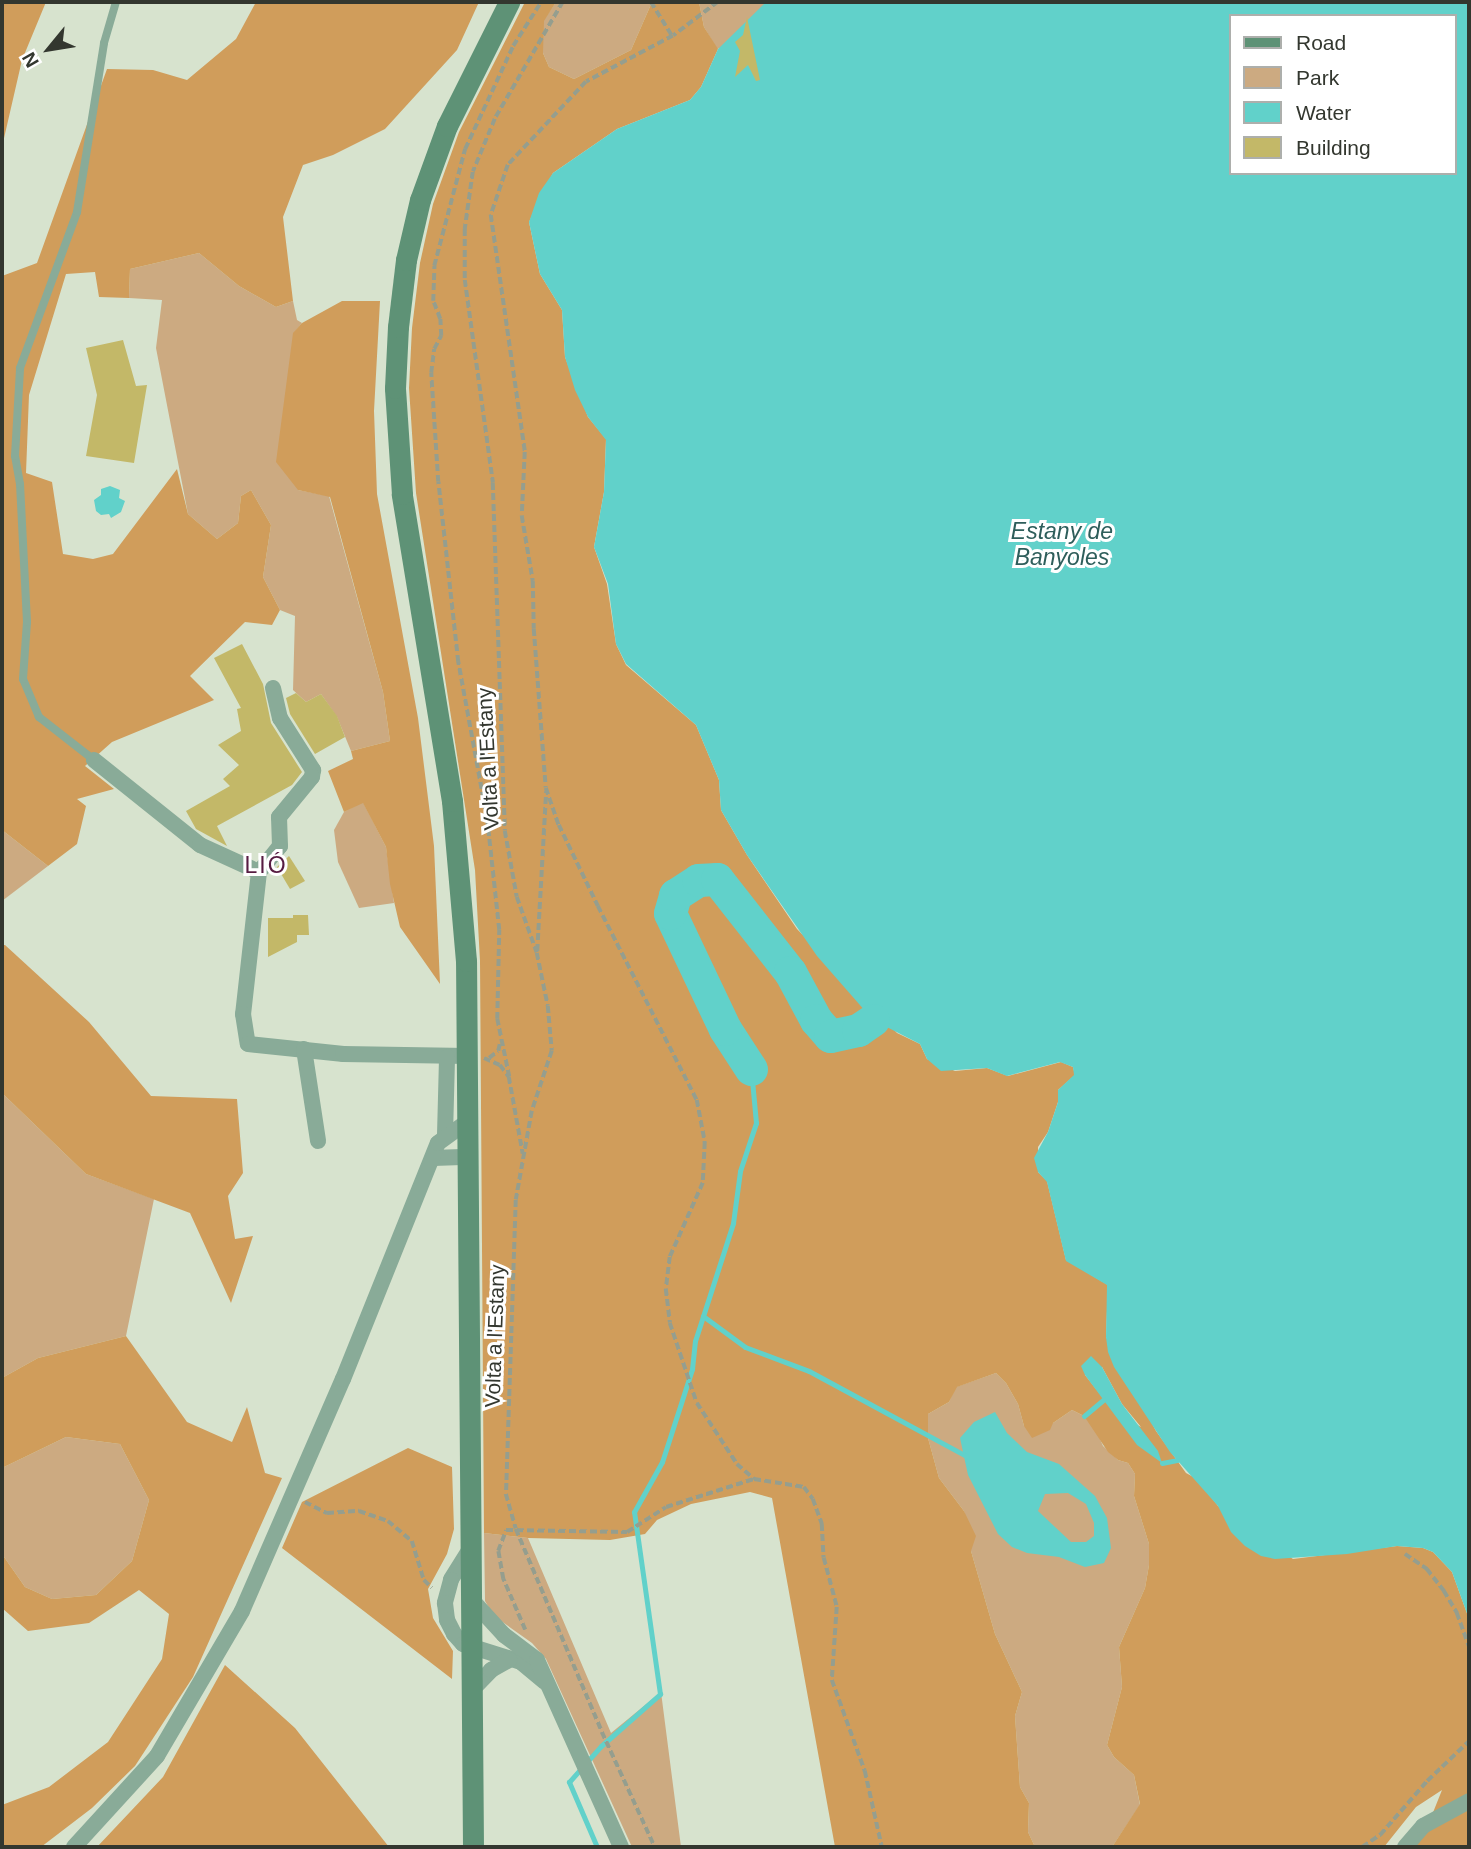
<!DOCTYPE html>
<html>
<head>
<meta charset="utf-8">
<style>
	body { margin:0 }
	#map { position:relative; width:1471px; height:1849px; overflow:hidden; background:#d7e3ce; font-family:Helvetica,sans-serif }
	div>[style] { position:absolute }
	.green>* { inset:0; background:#ccaa81 }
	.forest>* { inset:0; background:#d09d5b }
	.water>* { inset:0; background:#61d1ca }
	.stream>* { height:5px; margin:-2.5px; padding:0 2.5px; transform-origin:2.5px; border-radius:2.5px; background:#61d1ca }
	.river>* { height:33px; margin:-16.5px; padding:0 16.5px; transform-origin:16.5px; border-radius:16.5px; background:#61d1ca }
	.building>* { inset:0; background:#c3b868 }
	.path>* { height:3.5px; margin-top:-1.75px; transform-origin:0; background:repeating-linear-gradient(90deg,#959e8e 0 7px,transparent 0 10.5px) }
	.lane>* { height:8px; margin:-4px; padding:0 4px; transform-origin:4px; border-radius:4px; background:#89ab98 }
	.street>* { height:16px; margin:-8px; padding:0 8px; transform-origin:8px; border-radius:8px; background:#89ab98 }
	.secondary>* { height:21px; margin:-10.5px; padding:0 10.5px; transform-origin:10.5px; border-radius:10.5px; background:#5e9276 }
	span { translate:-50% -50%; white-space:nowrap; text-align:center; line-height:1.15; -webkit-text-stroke:6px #fff; paint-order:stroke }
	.street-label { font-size:21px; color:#33372f }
	.water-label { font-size:23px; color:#2e5e5b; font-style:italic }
	.neighbourhood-label { font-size:23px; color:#571c42; letter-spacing:2px }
	.frame { position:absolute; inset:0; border:4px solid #33372f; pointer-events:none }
	.legend { position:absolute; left:1229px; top:14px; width:228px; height:161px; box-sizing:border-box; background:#fff; border:2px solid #adafac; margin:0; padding:9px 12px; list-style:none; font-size:21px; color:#33372f }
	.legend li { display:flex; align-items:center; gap:14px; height:35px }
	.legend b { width:35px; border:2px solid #adafac }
	.north { position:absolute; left:14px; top:14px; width:70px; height:70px; -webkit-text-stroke:5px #fff; paint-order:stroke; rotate:240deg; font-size:19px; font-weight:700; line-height:28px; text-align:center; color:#33372f }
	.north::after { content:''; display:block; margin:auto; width:24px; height:32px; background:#33372f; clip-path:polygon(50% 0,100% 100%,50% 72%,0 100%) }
</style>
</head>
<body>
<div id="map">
	<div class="green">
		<div style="clip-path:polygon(556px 2px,652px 2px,631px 50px,574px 79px,549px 67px,543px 53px,543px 21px)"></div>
		<div style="clip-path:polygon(699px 2px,859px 2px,717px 49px,704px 27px)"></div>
		<div style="clip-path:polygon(199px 253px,239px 286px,276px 307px,293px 301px,297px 320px,302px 323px,293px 334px,298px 490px,329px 496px,383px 692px,390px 741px,351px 751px,337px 717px,321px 694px,306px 702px,293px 690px,295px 616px,280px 610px,263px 577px,271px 525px,251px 490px,241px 496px,238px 523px,217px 539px,188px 514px,156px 348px,162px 300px,129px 298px,130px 269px)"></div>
		<div style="clip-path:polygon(363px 802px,386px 847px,394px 903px,359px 908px,338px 862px,334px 830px,344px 812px)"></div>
		<div style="clip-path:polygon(2px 830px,48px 866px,2px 901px)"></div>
		<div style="clip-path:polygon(2px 1093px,86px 1174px,154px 1199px,126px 1336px,38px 1358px,2px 1378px)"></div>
		<div style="clip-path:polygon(996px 1373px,1006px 1383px,1018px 1404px,1024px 1426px,1053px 1423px,1072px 1410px,1084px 1416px,1096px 1430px,1103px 1446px,1118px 1460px,1128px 1463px,1135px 1474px,1134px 1496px,1149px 1544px,1149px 1565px,1145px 1588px,1119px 1647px,1122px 1687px,1107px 1745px,1114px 1757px,1134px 1775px,1140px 1805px,1112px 1847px,1035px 1847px,1028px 1832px,1029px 1803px,1020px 1787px,1015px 1716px,1022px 1692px,995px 1634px,971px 1551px,964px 1511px,939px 1478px,928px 1438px,928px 1414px,949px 1402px,956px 1387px)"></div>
		<div style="clip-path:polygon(66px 1437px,120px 1444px,149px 1500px,132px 1561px,96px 1595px,52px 1599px,25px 1587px,2px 1554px,2px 1468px)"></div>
		<div style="clip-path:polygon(484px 1533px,528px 1538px,611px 1733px,661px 1692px,681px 1847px,632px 1847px,546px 1659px,532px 1643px,494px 1616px,485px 1601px)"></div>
	</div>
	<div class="forest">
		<div style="clip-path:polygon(2px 2px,46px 2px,22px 60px,2px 147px)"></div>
		<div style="clip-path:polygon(256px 2px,479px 2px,457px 50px,385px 129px,333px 155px,303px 165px,283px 217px,293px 301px,276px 307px,239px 286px,199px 253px,130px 269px,129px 298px,99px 297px,95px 272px,66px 274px,29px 395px,26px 473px,52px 482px,63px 554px,93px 559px,113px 554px,177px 469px,188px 514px,217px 539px,238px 523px,241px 496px,251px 490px,271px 525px,263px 577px,280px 610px,272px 625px,245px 622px,190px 676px,214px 700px,112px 742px,85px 766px,114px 789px,77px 799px,86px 806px,77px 844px,48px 866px,2px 830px,2px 276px,37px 263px,107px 69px,153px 70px,187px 80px,236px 39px)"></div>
		<div style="clip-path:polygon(evenodd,525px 2px,556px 2px,544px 21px,543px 53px,549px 67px,574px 79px,631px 50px,652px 2px,699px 2px,704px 27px,718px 49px,701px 87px,690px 100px,617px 129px,553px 173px,529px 222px,540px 274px,562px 310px,565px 357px,588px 417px,606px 439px,604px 492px,594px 547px,607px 584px,616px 644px,626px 665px,696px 725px,719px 780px,721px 810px,747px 855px,797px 929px,897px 1033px,920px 1044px,927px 1059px,955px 1071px,987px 1068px,1008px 1076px,1061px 1062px,1073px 1067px,1075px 1075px,1058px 1090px,1058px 1102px,1048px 1132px,1038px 1147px,1038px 1172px,1047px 1181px,1066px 1260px,1108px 1285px,1106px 1337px,1156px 1431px,1186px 1473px,1197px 1479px,1218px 1506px,1293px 1559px,1397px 1546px,1423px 1548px,1433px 1552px,1452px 1572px,1469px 1619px,1469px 1847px,1412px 1847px,1426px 1830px,1442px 1790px,1416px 1807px,1384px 1847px,1112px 1847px,1140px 1804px,1134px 1775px,1114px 1757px,1107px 1745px,1122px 1687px,1119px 1647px,1145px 1588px,1149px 1565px,1149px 1544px,1134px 1496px,1135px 1474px,1128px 1463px,1118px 1460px,1108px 1452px,1084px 1416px,1072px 1410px,1053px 1423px,1050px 1430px,1032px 1438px,1024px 1426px,1018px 1404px,1006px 1383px,996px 1373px,957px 1387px,949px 1402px,928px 1414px,928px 1438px,939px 1478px,964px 1511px,976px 1536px,971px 1551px,995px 1634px,1022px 1692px,1015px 1716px,1020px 1787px,1029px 1803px,1028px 1832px,1035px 1847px,835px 1847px,772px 1498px,750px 1492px,691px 1504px,657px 1520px,645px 1534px,610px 1540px,528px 1538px,484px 1533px,480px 961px,475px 870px,416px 493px,409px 388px,412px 328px,420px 263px,433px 204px,459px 132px,525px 2px,1102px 1367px,1122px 1404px,1141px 1427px,1114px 1412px,1085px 1375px,1102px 1367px)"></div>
		<div style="clip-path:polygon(342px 301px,380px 301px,374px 411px,377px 494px,418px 718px,434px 846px,440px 984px,400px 927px,390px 884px,386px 847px,363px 803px,344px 812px,328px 771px,353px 759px,351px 751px,390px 741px,383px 692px,330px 497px,298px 490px,276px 462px,293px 333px,302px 323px)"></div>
		<div style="clip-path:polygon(2px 945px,5px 945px,89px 1022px,151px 1096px,237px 1099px,243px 1173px,228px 1196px,235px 1239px,253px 1236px,231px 1303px,190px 1213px,86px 1174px,2px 1093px)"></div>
		<div style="clip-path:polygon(126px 1336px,187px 1422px,232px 1442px,247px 1407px,265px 1473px,282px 1478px,193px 1677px,135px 1766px,92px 1808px,41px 1847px,2px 1847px,2px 1805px,49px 1787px,108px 1742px,162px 1659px,169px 1614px,139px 1590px,89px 1623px,28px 1631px,2px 1608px,2px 1554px,25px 1587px,52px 1599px,96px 1595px,132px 1561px,149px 1500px,120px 1444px,66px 1437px,2px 1468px,2px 1378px,38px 1358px)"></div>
		<div style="clip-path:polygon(408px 1448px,452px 1467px,454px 1529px,447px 1554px,428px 1589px,433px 1618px,453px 1651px,452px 1679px,282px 1548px,302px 1502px)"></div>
		<div style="clip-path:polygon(225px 1665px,295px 1728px,389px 1847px,97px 1847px,163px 1777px)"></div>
	</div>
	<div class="water">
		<div style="clip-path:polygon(evenodd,766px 2px,1469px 2px,1469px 1619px,1452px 1572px,1433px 1552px,1423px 1548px,1397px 1546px,1347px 1554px,1275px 1559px,1261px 1556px,1245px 1546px,1231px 1532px,1218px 1506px,1170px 1452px,1114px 1367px,1108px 1352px,1106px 1337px,1107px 1285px,1066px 1261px,1047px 1182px,1038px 1172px,1034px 1158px,1048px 1132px,1058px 1102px,1058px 1090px,1074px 1075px,1073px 1067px,1060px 1062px,1007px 1076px,987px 1068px,941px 1071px,927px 1059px,920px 1044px,873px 1020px,817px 956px,747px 855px,721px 810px,719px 780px,696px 725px,626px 664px,616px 644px,608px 584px,594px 547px,604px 492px,606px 440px,588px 417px,575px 390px,565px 357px,562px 310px,540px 274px,529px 222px,539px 193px,553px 173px,617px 129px,690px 100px,701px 87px,718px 49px,766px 2px,1231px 16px,1455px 16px,1455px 173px,1231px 173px,1231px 16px)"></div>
		<div style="clip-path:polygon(110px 486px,120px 490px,119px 498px,125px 501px,121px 512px,111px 518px,109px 514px,101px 515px,96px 511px,94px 500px,101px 495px,101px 489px)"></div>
		<div style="clip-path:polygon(1091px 1356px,1102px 1367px,1122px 1404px,1158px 1451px,1162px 1463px,1137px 1445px,1085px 1375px,1081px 1366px)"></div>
		<div style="clip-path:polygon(evenodd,995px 1412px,1007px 1433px,1027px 1452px,1059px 1464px,1095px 1496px,1107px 1518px,1111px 1548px,1104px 1563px,1085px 1567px,1059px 1557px,1027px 1553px,1012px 1547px,998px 1534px,968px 1475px,960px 1438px,974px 1422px,995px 1412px,1068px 1493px,1086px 1504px,1094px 1523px,1094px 1536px,1086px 1542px,1071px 1542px,1038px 1511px,1045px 1494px,1068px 1493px)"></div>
	</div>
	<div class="stream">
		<div style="left:703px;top:1316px;width:52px;rotate:36.4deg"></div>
		<div style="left:745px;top:1347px;width:68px;rotate:20.6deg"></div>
		<div style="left:809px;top:1371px;width:179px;rotate:28.4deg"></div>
		<div style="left:1084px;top:1416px;width:26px;rotate:-40deg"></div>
		<div style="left:1162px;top:1463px;width:15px;rotate:-11deg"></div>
		<div style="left:597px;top:1847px;width:71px;rotate:-113.3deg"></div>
		<div style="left:569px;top:1782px;width:48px;rotate:-48.4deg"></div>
		<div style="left:601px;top:1746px;width:79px;rotate:-41.4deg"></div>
		<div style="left:660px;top:1694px;width:184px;rotate:-98.1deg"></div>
		<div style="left:634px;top:1512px;width:57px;rotate:-60.8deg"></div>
		<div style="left:662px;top:1462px;width:98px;rotate:-72.1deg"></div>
		<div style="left:692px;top:1369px;width:28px;rotate:-84deg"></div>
		<div style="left:695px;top:1341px;width:124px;rotate:-72.1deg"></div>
		<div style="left:733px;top:1223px;width:52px;rotate:-82.3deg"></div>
		<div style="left:740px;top:1171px;width:51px;rotate:-71.6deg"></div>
		<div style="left:756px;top:1123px;width:54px;rotate:-95.3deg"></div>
	</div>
	<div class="river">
		<div style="left:751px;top:1069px;width:48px;rotate:-123deg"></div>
		<div style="left:725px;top:1029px;width:128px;rotate:-115.4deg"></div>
		<div style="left:670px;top:913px;width:19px;rotate:-74deg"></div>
		<div style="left:675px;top:895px;width:27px;rotate:-33deg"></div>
		<div style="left:698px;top:880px;width:19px;rotate:-3deg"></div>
		<div style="left:717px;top:879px;width:118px;rotate:51.9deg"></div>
		<div style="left:790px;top:972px;width:55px;rotate:61.6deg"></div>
		<div style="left:816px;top:1020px;width:21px;rotate:49deg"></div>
		<div style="left:830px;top:1036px;width:29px;rotate:-12deg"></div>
		<div style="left:858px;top:1030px;width:18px;rotate:-34deg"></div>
	</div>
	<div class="building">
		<div style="clip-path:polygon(747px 17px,760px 80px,756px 81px,748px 65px,735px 77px,740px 51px,735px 42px,743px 35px)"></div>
		<div style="clip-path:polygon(123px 340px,136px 386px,147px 385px,134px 463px,86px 456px,97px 395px,86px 348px)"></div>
		<div style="clip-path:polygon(242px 644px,263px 684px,271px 723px,302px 772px,292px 785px,217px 826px,227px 846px,196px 829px,186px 811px,230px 786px,223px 779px,239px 765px,218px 745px,241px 731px,237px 709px,241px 708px,214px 658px)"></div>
		<div style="clip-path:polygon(296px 693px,306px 702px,321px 694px,337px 716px,345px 737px,315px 754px,290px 714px,286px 698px)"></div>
		<div style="clip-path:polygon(289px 856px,305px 881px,290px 889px,277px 867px)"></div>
		<div style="clip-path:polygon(293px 915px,308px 915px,309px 935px,297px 935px,297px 942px,268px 957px,268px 918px,293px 918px)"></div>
	</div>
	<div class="path">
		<div style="left:563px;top:2px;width:135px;rotate:120.2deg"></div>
		<div style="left:495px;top:119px;width:57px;rotate:112.5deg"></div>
		<div style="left:473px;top:172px;width:58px;rotate:98deg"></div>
		<div style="left:465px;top:229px;width:51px;rotate:90deg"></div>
		<div style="left:465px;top:280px;width:205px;rotate:82.1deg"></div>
		<div style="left:493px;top:483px;width:348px;rotate:88deg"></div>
		<div style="left:505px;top:831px;width:67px;rotate:79.7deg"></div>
		<div style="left:517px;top:897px;width:59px;rotate:70.3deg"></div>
		<div style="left:537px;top:953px;width:54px;rotate:78.3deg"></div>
		<div style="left:548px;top:1006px;width:45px;rotate:84.9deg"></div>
		<div style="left:552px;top:1051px;width:63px;rotate:108.4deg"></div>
		<div style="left:532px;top:1111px;width:90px;rotate:100.2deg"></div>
		<div style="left:516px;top:1200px;width:294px;rotate:91.9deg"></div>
		<div style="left:506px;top:1494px;width:36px;rotate:74deg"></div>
		<div style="left:516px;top:1529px;width:220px;rotate:67deg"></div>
		<div style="left:602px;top:1732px;width:127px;rotate:65.3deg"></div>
		<div style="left:651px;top:2px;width:40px;rotate:58deg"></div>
		<div style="left:718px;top:2px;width:56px;rotate:142.9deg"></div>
		<div style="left:673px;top:36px;width:98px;rotate:152.1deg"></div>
		<div style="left:586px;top:82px;width:114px;rotate:133.2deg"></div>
		<div style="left:508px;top:165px;width:53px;rotate:108.8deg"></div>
		<div style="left:491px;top:215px;width:239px;rotate:81.8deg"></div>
		<div style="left:525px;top:452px;width:64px;rotate:92.7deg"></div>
		<div style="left:522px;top:516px;width:66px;rotate:80.4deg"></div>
		<div style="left:533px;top:581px;width:48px;rotate:88.8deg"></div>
		<div style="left:534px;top:629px;width:159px;rotate:85.7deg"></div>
		<div style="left:546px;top:788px;width:39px;rotate:71deg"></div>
		<div style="left:559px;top:825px;width:90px;rotate:64.3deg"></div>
		<div style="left:598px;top:906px;width:218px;rotate:63deg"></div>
		<div style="left:697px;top:1100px;width:43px;rotate:79.2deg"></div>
		<div style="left:705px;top:1142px;width:41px;rotate:92.8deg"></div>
		<div style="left:703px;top:1183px;width:81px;rotate:114deg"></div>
		<div style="left:670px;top:1257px;width:32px;rotate:97deg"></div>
		<div style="left:666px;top:1289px;width:34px;rotate:83deg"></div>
		<div style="left:670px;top:1323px;width:84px;rotate:71.4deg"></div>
		<div style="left:697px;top:1403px;width:73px;rotate:56.7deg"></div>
		<div style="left:737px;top:1464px;width:23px;rotate:41deg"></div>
		<div style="left:537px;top:951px;width:160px;rotate:-86.8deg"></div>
		<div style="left:484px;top:1058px;width:17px;rotate:24deg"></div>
		<div style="left:500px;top:1065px;width:15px;rotate:53deg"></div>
		<div style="left:509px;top:1077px;width:78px;rotate:79.7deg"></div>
		<div style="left:489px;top:1058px;width:11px;rotate:-38deg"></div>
		<div style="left:498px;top:1051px;width:9px;rotate:-77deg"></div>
		<div style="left:509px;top:1077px;width:59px;rotate:-101.7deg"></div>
		<div style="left:497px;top:1019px;width:89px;rotate:-88.7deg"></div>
		<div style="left:499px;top:930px;width:111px;rotate:-96.2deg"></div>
		<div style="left:487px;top:820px;width:161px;rotate:-100.4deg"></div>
		<div style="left:458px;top:662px;width:181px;rotate:-96.3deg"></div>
		<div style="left:438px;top:482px;width:109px;rotate:-93.7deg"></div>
		<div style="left:431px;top:373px;width:24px;rotate:-83deg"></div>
		<div style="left:434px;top:349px;width:15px;rotate:-62deg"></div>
		<div style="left:441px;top:336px;width:17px;rotate:-93deg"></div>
		<div style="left:440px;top:319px;width:19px;rotate:-111deg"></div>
		<div style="left:433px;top:301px;width:35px;rotate:-88deg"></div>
		<div style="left:434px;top:266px;width:121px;rotate:-75.2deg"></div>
		<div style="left:465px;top:149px;width:114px;rotate:-65deg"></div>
		<div style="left:513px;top:46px;width:52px;rotate:-57.5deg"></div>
		<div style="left:305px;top:1502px;width:25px;rotate:27deg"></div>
		<div style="left:327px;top:1513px;width:32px;rotate:-4deg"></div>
		<div style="left:359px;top:1511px;width:31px;rotate:19deg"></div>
		<div style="left:388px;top:1521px;width:31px;rotate:40deg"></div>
		<div style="left:412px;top:1541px;width:41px;rotate:72.9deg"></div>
		<div style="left:424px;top:1580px;width:11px;rotate:45deg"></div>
		<div style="left:1405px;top:1554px;width:27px;rotate:34deg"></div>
		<div style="left:1427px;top:1569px;width:28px;rotate:52deg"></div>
		<div style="left:1444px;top:1591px;width:26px;rotate:59deg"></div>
		<div style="left:1457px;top:1613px;width:35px;rotate:70deg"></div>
		<div style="left:525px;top:1630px;width:56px;rotate:-113.3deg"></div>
		<div style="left:503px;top:1579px;width:28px;rotate:-100deg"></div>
		<div style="left:498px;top:1551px;width:22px;rotate:-69deg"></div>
		<div style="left:506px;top:1530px;width:121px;rotate:0.9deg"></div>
		<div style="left:627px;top:1532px;width:46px;rotate:-32.7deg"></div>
		<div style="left:666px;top:1507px;width:92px;rotate:-17.7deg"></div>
		<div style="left:754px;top:1479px;width:51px;rotate:9.1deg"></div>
		<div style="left:804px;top:1487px;width:15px;rotate:53deg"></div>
		<div style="left:813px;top:1499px;width:27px;rotate:70deg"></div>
		<div style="left:822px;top:1524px;width:34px;rotate:87deg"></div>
		<div style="left:824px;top:1558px;width:51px;rotate:75.1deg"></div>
		<div style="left:837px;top:1607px;width:73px;rotate:93.9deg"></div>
		<div style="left:832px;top:1680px;width:97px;rotate:70.1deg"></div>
		<div style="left:865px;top:1771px;width:78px;rotate:77.4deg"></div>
		<div style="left:1362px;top:1847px;width:22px;rotate:-34deg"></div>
		<div style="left:1380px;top:1835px;width:72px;rotate:-49deg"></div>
		<div style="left:1427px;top:1781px;width:58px;rotate:-43.6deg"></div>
	</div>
	<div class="lane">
		<div style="left:94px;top:760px;width:70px;rotate:-142deg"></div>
		<div style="left:39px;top:717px;width:41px;rotate:-112.8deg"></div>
		<div style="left:23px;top:679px;width:57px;rotate:-86deg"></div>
		<div style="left:27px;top:622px;width:138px;rotate:-92.9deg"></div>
		<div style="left:20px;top:484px;width:28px;rotate:-100deg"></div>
		<div style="left:15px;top:456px;width:88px;rotate:-86.7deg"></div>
		<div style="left:20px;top:368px;width:166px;rotate:-69.9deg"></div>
		<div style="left:77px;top:212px;width:171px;rotate:-80.9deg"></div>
		<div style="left:104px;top:43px;width:43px;rotate:-73.7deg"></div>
	</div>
	<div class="street">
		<div style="left:273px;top:688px;width:31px;rotate:77deg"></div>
		<div style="left:280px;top:718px;width:62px;rotate:57.6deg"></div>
		<div style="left:313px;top:770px;width:7px;rotate:98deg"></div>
		<div style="left:312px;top:777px;width:52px;rotate:129.5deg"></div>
		<div style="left:279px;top:817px;width:29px;rotate:88deg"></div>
		<div style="left:280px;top:846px;width:33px;rotate:129deg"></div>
		<div style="left:259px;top:872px;width:143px;rotate:96.4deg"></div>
		<div style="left:243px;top:1014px;width:30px;rotate:81deg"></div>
		<div style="left:248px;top:1044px;width:96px;rotate:6deg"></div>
		<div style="left:343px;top:1054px;width:124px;rotate:0.9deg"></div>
		<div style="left:94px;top:760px;width:136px;rotate:38.7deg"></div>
		<div style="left:200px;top:845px;width:65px;rotate:24.6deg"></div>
		<div style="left:304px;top:1049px;width:93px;rotate:81.3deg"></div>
		<div style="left:445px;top:1135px;width:78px;rotate:-88.5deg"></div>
		<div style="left:433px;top:1158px;width:36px;rotate:-2deg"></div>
		<div style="left:470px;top:1549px;width:36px;rotate:122deg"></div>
		<div style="left:451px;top:1580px;width:24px;rotate:105deg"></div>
		<div style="left:445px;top:1603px;width:17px;rotate:83deg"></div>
		<div style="left:447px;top:1620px;width:16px;rotate:63deg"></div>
		<div style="left:454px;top:1634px;width:13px;rotate:48deg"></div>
		<div style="left:463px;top:1644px;width:61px;rotate:17.2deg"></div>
		<div style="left:521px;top:1662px;width:31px;rotate:40deg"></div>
		<div style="left:471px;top:1599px;width:49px;rotate:47.5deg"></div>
		<div style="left:504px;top:1635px;width:41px;rotate:37.1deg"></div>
		<div style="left:537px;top:1660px;width:205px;rotate:65.8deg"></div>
		<div style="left:472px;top:1690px;width:28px;rotate:-46deg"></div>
		<div style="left:491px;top:1670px;width:21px;rotate:-29deg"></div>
		<div style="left:74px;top:1847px;width:123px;rotate:-47.6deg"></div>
		<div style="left:157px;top:1756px;width:168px;rotate:-59.6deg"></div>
		<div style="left:242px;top:1611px;width:253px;rotate:-66.5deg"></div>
		<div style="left:343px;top:1379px;width:254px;rotate:-68.1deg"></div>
		<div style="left:438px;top:1143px;width:37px;rotate:-36deg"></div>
		<div style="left:1405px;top:1847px;width:28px;rotate:-49deg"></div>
		<div style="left:1423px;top:1826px;width:52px;rotate:-28.5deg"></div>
	</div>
	<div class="secondary">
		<div style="left:473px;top:1847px;width:886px;rotate:-90.45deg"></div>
		<div style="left:466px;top:961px;width:161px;rotate:-95deg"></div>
		<div style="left:452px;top:801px;width:311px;rotate:-99.3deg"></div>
		<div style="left:402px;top:494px;width:106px;rotate:-93.8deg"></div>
		<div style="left:395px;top:388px;width:61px;rotate:-87.2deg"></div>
		<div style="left:398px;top:327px;width:67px;rotate:-83.2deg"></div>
		<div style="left:406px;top:260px;width:62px;rotate:-76.9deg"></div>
		<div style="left:420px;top:200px;width:79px;rotate:-70deg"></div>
		<div style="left:447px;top:126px;width:139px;rotate:-63.4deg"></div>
	</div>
	<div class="street-label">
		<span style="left:488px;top:759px;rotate:-93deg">Volta a l'Estany</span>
		<span style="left:495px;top:1336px;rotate:-88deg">Volta a l'Estany</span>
	</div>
	<div class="water-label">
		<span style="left:1062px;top:544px">Estany de<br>Banyoles</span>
	</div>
	<div class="neighbourhood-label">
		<span style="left:266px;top:865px">LIÓ</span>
	</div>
	<div class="frame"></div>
	<ul class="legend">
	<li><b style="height:9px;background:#5e9276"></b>Road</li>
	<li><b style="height:19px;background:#ccaa81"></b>Park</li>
	<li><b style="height:19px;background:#61d1ca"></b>Water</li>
	<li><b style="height:19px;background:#c3b868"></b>Building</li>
	</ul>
	<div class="north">N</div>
</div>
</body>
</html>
